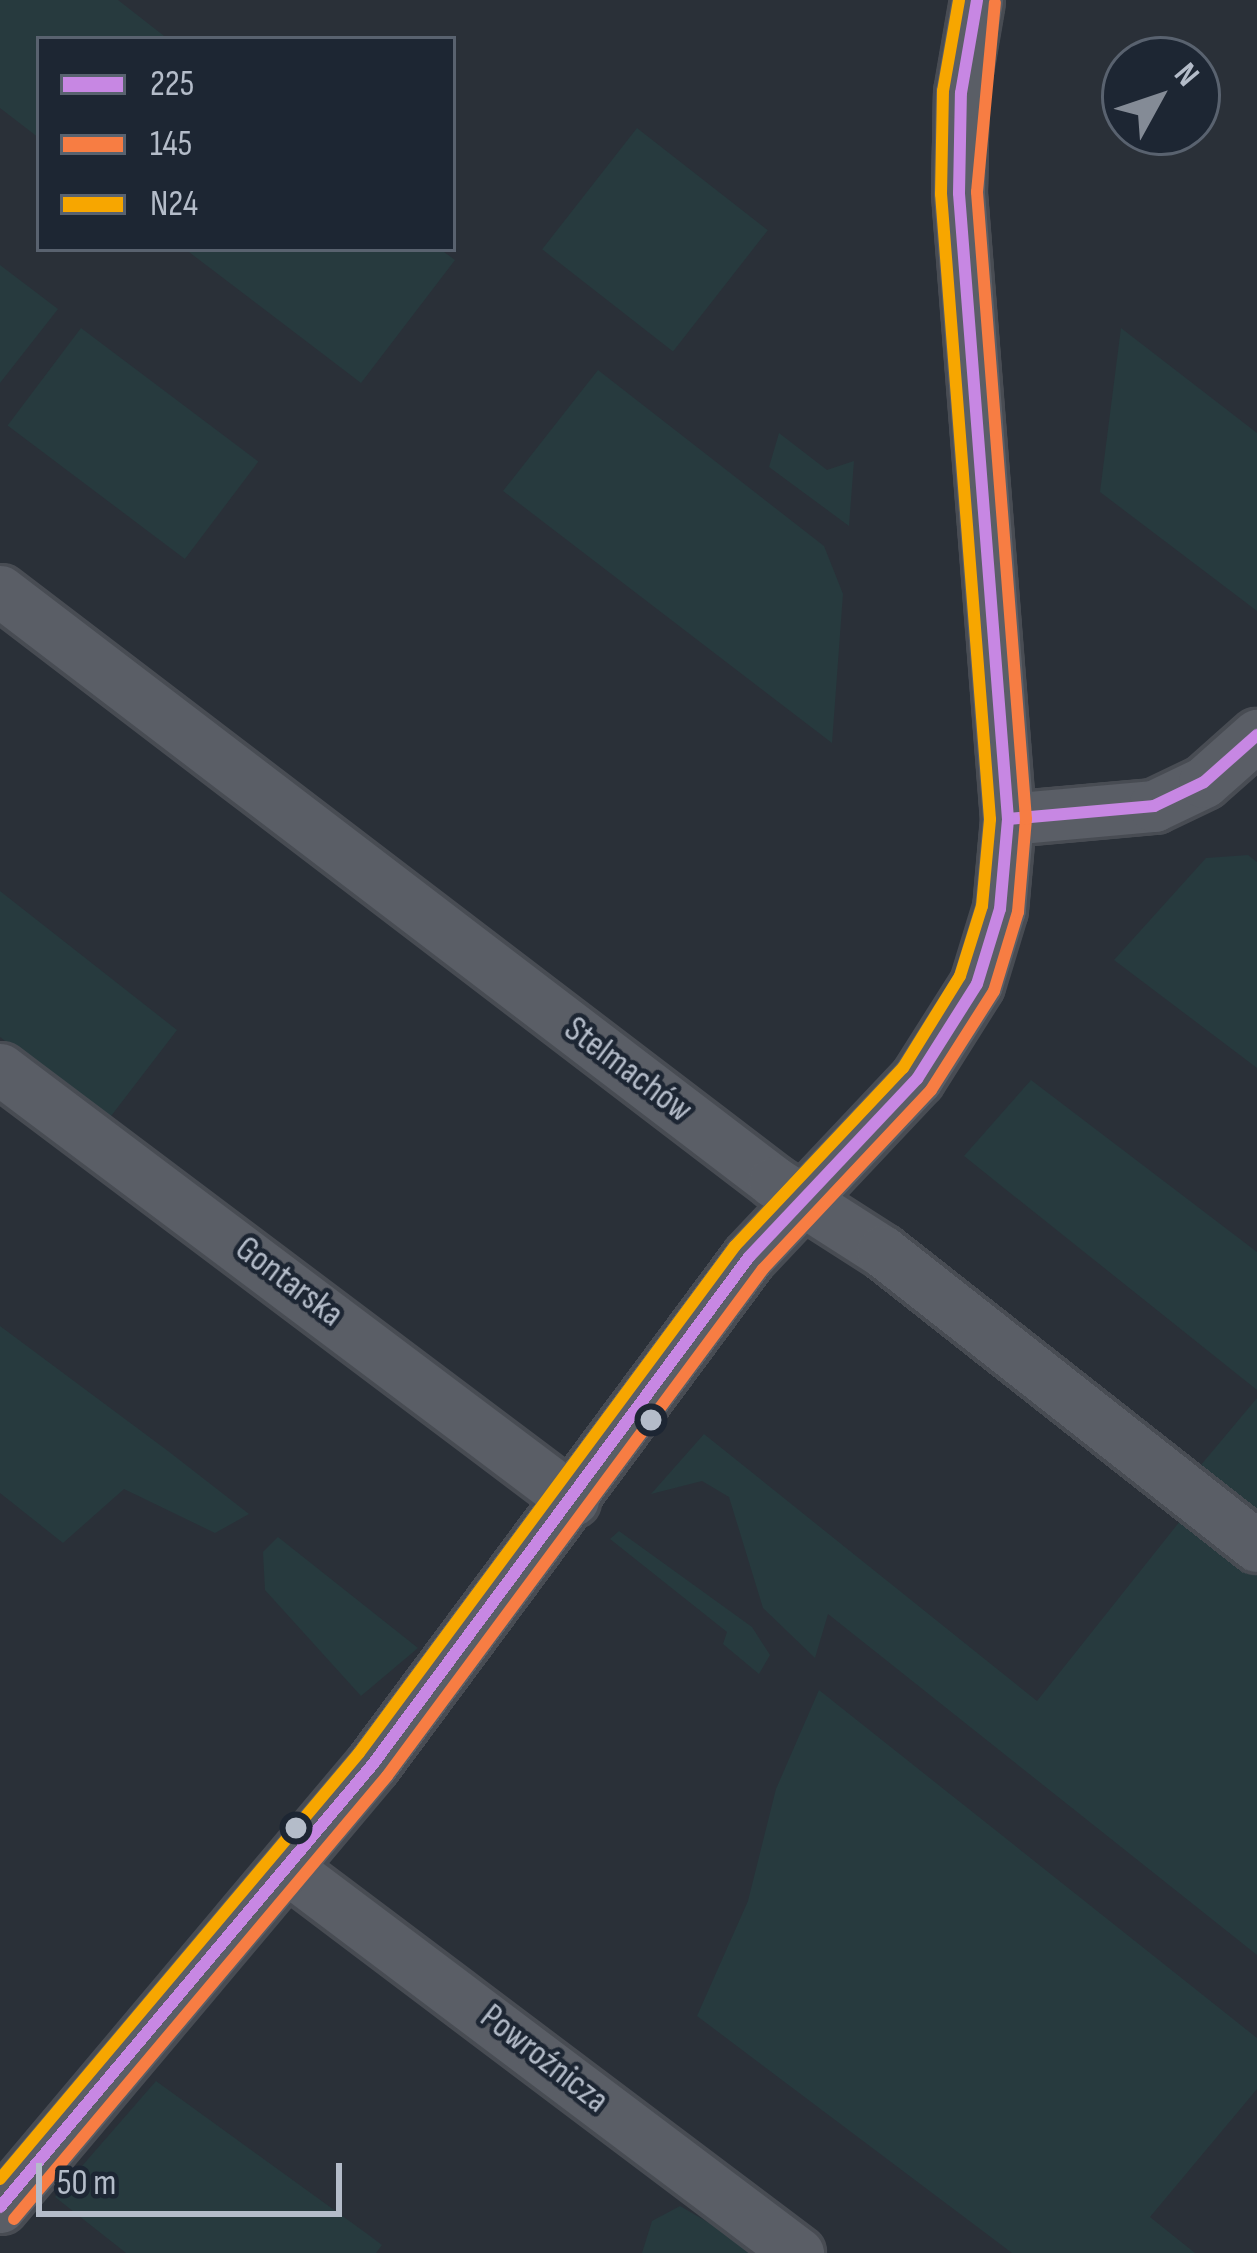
<!DOCTYPE html>
<html>
<head>
<meta charset="utf-8">
<style>
	body { margin:0 }
	#map { position:relative; width:1257px; height:2253px; overflow:hidden; background:#2a3038; font-family:"Sofia Sans Condensed",sans-serif }
	div>[style] { position:absolute }
	.green>* { inset:0; background:#273a3e; transform-origin:0 0 }
	.roads { filter:drop-shadow(3px 0 #484c53) drop-shadow(-3px 0 #484c53) drop-shadow(0 3px #484c53) drop-shadow(0 -3px #484c53) }
	.minor>* { height:51px; margin:-25.5px; padding:0 25.5px; transform-origin:25.5px; border-radius:25.5px; background:#5a5e66 }
	.bus-1>* { height:12px; margin:-6px; padding:0 6px; transform-origin:6px; border-radius:6px; background:#c787e3 }
	.bus-2>* { height:12px; margin:-6px; padding:0 6px; transform-origin:6px; border-radius:6px; background:#f77d43 }
	.bus-3>* { height:12px; margin:-6px; padding:0 6px; transform-origin:6px; border-radius:6px; background:#f7a600 }
	.dots>* { width:33px; height:33px; translate:-50% -50%; box-sizing:border-box; border:6px solid #1d2633; border-radius:50% }
	span { translate:-50% -50%; white-space:nowrap; text-align:center; line-height:1.15; -webkit-text-stroke:9px #1d2633; paint-order:stroke }
	.street-label { font-size:36px; color:#b4bcc9 }
	.legend { position:absolute; left:36px; top:36px; width:420px; height:216px; box-sizing:border-box; background:#1d2633; border:3px solid #59626f; margin:0; padding:15px 21px; list-style:none; font-size:36px; color:#b4bcc9 }
	.legend li { display:flex; align-items:center; gap:24px; height:60px }
	.legend b { width:60px; border:3px solid #59626f }
	.north { position:absolute; left:1101px; top:36px; width:120px; height:120px; box-sizing:border-box; background:#1d2633; border:3px solid #59626f; border-radius:50%; rotate:50deg; font-size:33px; font-weight:700; line-height:48px; text-align:center; color:#b4bcc9 }
	.north::after { content:''; display:block; margin:auto; width:42px; height:54px; background:#848b96; clip-path:polygon(50% 0,100% 100%,50% 72%,0 100%) }
	.scale { position:absolute; left:36px; top:2163px; width:306px; height:54px; box-sizing:border-box; border:6px solid #b4bcc9; border-top:0; padding-left:15px; font-size:36px; line-height:42px; white-space:nowrap; color:#b4bcc9; -webkit-text-stroke:9px #1d2633; paint-order:stroke }
</style>
</head>
<body>
<div id="map">
	<div class="green">
		<div style="clip-path:polygon(0 0,118px 0,168px 39px,39px 39px,39px 138px,0 108px)"></div>
		<div style="left:637px;top:128px;width:166px;height:154px;rotate:38deg"></div>
		<div style="clip-path:polygon(185px 249px,440px 249px,455px 260px,361px 383px)"></div>
		<div style="clip-path:polygon(0 265px,58px 309px,0 383px)"></div>
		<div style="left:81px;top:328px;width:222px;height:122px;rotate:37deg"></div>
		<div style="clip-path:polygon(1121px 328px,1257px 433px,1257px 611px,1100px 492px)"></div>
		<div style="clip-path:polygon(598px 370px,824px 546px,843px 594px,832px 743px,503px 491px)"></div>
		<div style="clip-path:polygon(779px 433px,827px 470px,854px 461px,849px 526px,769px 467px)"></div>
		<div style="clip-path:polygon(1248px 855px,1257px 862px,1257px 1068px,1114px 960px,1206px 858px)"></div>
		<div style="clip-path:polygon(0 891px,177px 1030px,108px 1120px,0 1037px)"></div>
		<div style="clip-path:polygon(1031px 1080px,1257px 1252px,1257px 1390px,964px 1156px)"></div>
		<div style="clip-path:polygon(0 1326px,168px 1451px,249px 1514px,215px 1533px,124px 1489px,63px 1543px,0 1493px)"></div>
		<div style="clip-path:polygon(1257px 1398px,1257px 1529px,1190px 1478px)"></div>
		<div style="clip-path:polygon(704px 1434px,1037px 1701px,1188px 1511px,1257px 1567px,1257px 1955px,828px 1614px,815px 1658px,763px 1608px,729px 1497px,702px 1481px,651px 1494px)"></div>
		<div style="clip-path:polygon(619px 1531px,752px 1627px,770px 1655px,759px 1674px,723px 1644px,727px 1632px,610px 1539px)"></div>
		<div style="clip-path:polygon(278px 1537px,418px 1648px,361px 1696px,265px 1590px,263px 1552px)"></div>
		<div style="clip-path:polygon(819px 1690px,1257px 2038px,1257px 2089px,1150px 2217px,1195px 2253px,1012px 2253px,697px 2016px,748px 1901px,776px 1789px)"></div>
		<div style="clip-path:polygon(156px 2081px,366px 2233px,382px 2245px,376px 2253px,126px 2253px,55px 2197px)"></div>
		<div style="clip-path:polygon(680px 2206px,761px 2253px,642px 2253px,652px 2221px)"></div>
	</div>
	<div class="roads">
		<div class="minor">
			<div style="left:0;top:591px;width:974px;rotate:37.36deg"></div>
			<div style="left:774px;top:1182px;width:128px;rotate:32.6deg"></div>
			<div style="left:882px;top:1251px;width:477px;rotate:38.2deg"></div>
			<div style="left:1008px;top:819px;width:147px;rotate:-5.1deg"></div>
			<div style="left:1154px;top:806px;width:55px;rotate:-25.6deg"></div>
			<div style="left:1204px;top:782px;width:71px;rotate:-41.6deg"></div>
			<div style="left:0;top:1069px;width:717px;rotate:36.95deg"></div>
			<div style="left:287px;top:1868px;width:640px;rotate:37deg"></div>
			<div style="left:0;top:2207px;width:579px;rotate:-49.9deg"></div>
			<div style="left:373px;top:1764px;width:631px;rotate:-53.44deg"></div>
			<div style="left:749px;top:1257px;width:245px;rotate:-46.7deg"></div>
			<div style="left:917px;top:1079px;width:112px;rotate:-57.7deg"></div>
			<div style="left:977px;top:984px;width:78px;rotate:-73deg"></div>
			<div style="left:1000px;top:909px;width:90px;rotate:-84.9deg"></div>
			<div style="left:1008px;top:819px;width:628px;rotate:-94.48deg"></div>
			<div style="left:959px;top:193px;width:100px;rotate:-88.9deg"></div>
			<div style="left:961px;top:93px;width:94px;rotate:-80.2deg"></div>
		</div>
	</div>
	<div class="bus-1">
		<div style="left:1008px;top:819px;width:147px;rotate:-5.1deg"></div>
		<div style="left:1154px;top:806px;width:55px;rotate:-25.6deg"></div>
		<div style="left:1204px;top:782px;width:71px;rotate:-41.6deg"></div>
		<div style="left:0;top:2207px;width:579px;rotate:-49.9deg"></div>
		<div style="left:373px;top:1764px;width:631px;rotate:-53.44deg"></div>
		<div style="left:749px;top:1257px;width:245px;rotate:-46.7deg"></div>
		<div style="left:917px;top:1079px;width:112px;rotate:-57.7deg"></div>
		<div style="left:977px;top:984px;width:78px;rotate:-73deg"></div>
		<div style="left:1000px;top:909px;width:90px;rotate:-84.9deg"></div>
		<div style="left:1008px;top:819px;width:628px;rotate:-94.48deg"></div>
		<div style="left:959px;top:193px;width:100px;rotate:-88.9deg"></div>
		<div style="left:961px;top:93px;width:94px;rotate:-80.2deg"></div>
	</div>
	<div class="bus-2">
		<div style="left:14px;top:2219px;width:579px;rotate:-49.9deg"></div>
		<div style="left:387px;top:1776px;width:631px;rotate:-53.44deg"></div>
		<div style="left:763px;top:1269px;width:245px;rotate:-46.8deg"></div>
		<div style="left:931px;top:1090px;width:117px;rotate:-57.5deg"></div>
		<div style="left:994px;top:991px;width:83px;rotate:-73.1deg"></div>
		<div style="left:1018px;top:912px;width:93px;rotate:-85.1deg"></div>
		<div style="left:1026px;top:819px;width:629px;rotate:-94.47deg"></div>
		<div style="left:977px;top:192px;width:190px;rotate:-84.6deg"></div>
	</div>
	<div class="bus-3">
		<div style="left:0;top:2179px;width:557px;rotate:-49.88deg"></div>
		<div style="left:359px;top:1753px;width:631px;rotate:-53.44deg"></div>
		<div style="left:735px;top:1246px;width:245px;rotate:-46.7deg"></div>
		<div style="left:903px;top:1068px;width:108px;rotate:-58.2deg"></div>
		<div style="left:960px;top:976px;width:73px;rotate:-72.6deg"></div>
		<div style="left:982px;top:906px;width:87px;rotate:-84.7deg"></div>
		<div style="left:990px;top:819px;width:627px;rotate:-94.48deg"></div>
		<div style="left:941px;top:194px;width:103px;rotate:-88.9deg"></div>
		<div style="left:943px;top:91px;width:92px;rotate:-80deg"></div>
	</div>
	<div class="dots">
		<div style="left:651px;top:1420px;background:#b4bcc9"></div>
		<div style="left:296px;top:1828px;background:#b4bcc9"></div>
	</div>
	<div class="street-label">
		<span style="left:628px;top:1070px;rotate:37deg">Stelmachów</span>
		<span style="left:289px;top:1282px;rotate:37deg">Gontarska</span>
		<span style="left:544px;top:2059px;rotate:38deg">Powroźnicza</span>
	</div>
	<ul class="legend">
	<li><b style="height:15px;background:#c787e3"></b>225</li>
	<li><b style="height:15px;background:#f77d43"></b>145</li>
	<li><b style="height:15px;background:#f7a600"></b>N24</li>
	</ul>
	<div class="north">N</div>
	<div class="scale">50 m</div>
</div>
</body>
</html>
